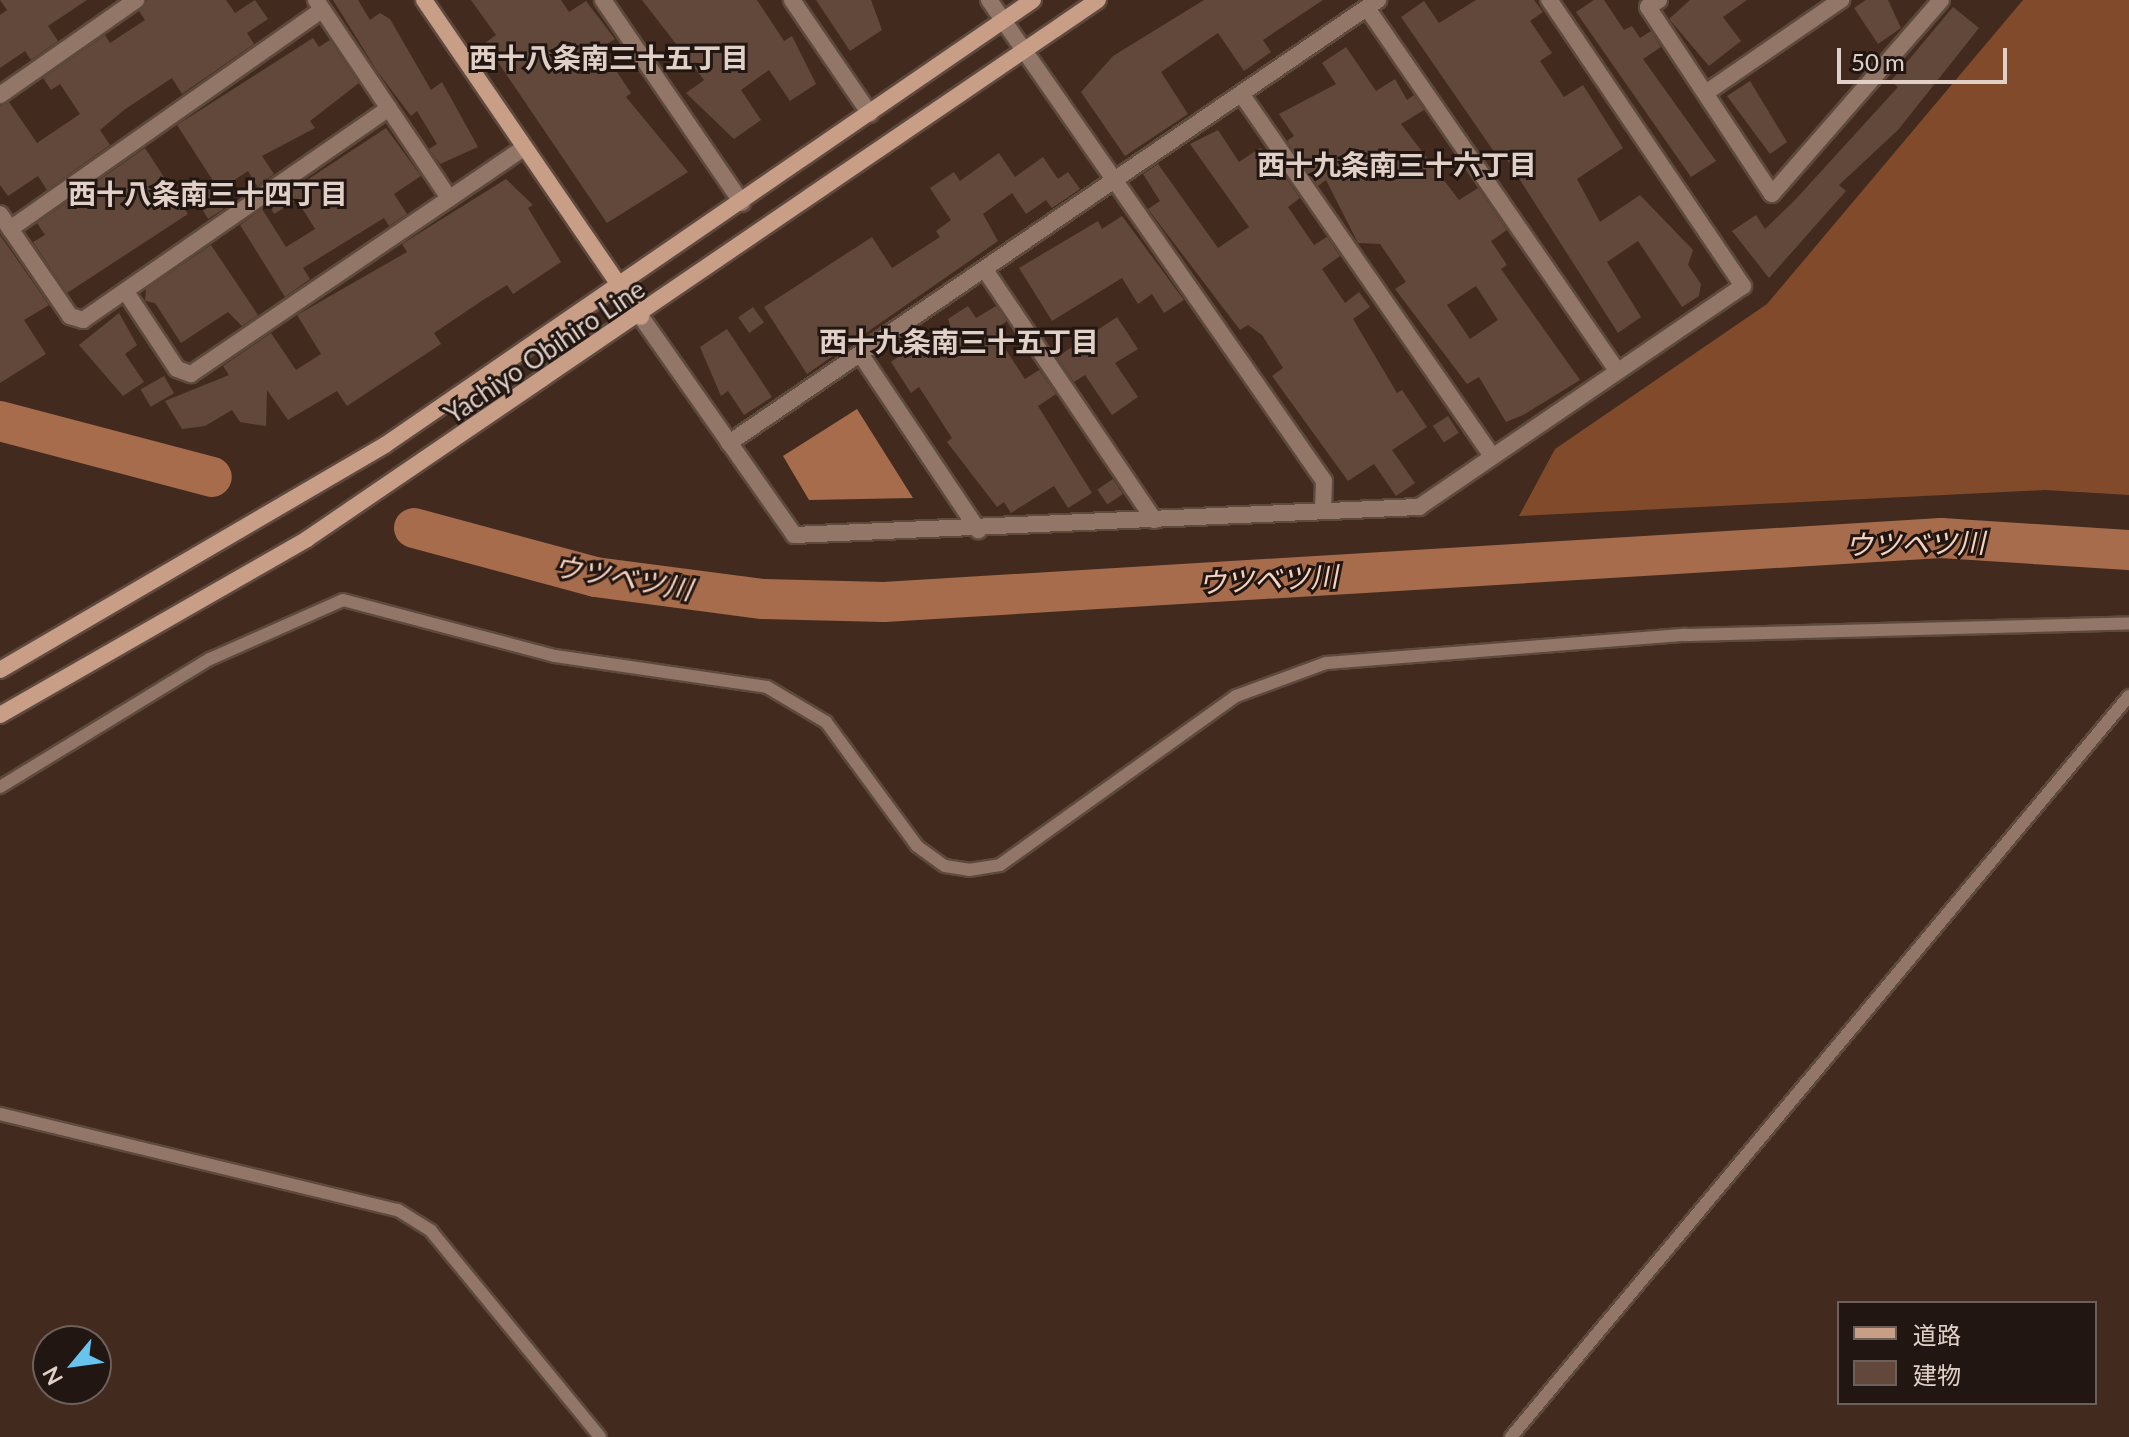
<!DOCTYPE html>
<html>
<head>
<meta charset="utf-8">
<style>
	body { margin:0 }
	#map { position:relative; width:2129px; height:1437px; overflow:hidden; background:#422b1e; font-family:Lato,"Noto Sans JP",sans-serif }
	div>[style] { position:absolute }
	.forest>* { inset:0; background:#814a2a }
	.water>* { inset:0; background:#a66c4c }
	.river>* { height:40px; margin:-20px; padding:0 20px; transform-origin:20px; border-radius:20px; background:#a66c4c }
	.building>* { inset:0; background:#61483a; transform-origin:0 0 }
	.roads { filter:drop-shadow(2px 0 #5e493d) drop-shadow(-2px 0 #5e493d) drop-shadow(0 2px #5e493d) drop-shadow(0 -2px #5e493d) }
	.lane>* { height:12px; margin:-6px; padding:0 6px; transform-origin:6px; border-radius:6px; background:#927769 }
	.street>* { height:16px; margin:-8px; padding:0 8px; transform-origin:8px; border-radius:8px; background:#927769 }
	.secondary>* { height:16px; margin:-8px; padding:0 8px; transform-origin:8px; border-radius:8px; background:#c89e87 }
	span { translate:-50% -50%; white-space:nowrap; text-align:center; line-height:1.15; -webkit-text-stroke:6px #211611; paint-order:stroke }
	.street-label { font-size:26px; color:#e0d0c8 }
	.neighbourhood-label { font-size:28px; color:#e0d0c8; font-weight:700 }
	.water-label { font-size:28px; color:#f6d3c0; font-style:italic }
	.legend { position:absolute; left:1837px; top:1301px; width:260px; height:104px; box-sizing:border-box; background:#211611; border:2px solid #6d605a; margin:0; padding:10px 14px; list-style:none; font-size:24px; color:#e0d0c8 }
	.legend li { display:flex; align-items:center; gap:16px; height:40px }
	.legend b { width:40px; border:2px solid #6d605a }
	.north { position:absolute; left:32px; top:1325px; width:80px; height:80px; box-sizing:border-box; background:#211611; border:2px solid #6d605a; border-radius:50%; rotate:241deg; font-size:22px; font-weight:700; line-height:32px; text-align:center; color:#e0d0c8 }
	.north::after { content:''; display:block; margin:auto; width:28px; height:36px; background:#66c4ef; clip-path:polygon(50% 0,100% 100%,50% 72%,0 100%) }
	.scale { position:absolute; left:1837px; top:48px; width:170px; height:36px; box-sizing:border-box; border:4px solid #e0d0c8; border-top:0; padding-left:10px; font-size:24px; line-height:28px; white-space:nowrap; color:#e0d0c8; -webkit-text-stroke:6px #211611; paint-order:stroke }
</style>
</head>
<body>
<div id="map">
	<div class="forest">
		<div style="clip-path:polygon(2023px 0,2129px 0,2129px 495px,2045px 490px,1519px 516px,1555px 449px,1767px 304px)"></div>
	</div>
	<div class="water">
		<div style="clip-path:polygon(857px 409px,913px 498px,809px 500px,783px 456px)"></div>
	</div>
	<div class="river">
		<div style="left:0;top:421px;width:219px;rotate:14.8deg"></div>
		<div style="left:414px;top:528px;width:188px;rotate:15.1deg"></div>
		<div style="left:595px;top:577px;width:169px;rotate:7.5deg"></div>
		<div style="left:763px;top:599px;width:121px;rotate:1.4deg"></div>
		<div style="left:884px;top:602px;width:1059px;rotate:-3.46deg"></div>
		<div style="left:1941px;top:538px;width:188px;rotate:3.7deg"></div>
	</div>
	<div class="building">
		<div style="clip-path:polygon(0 0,87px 0,48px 26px,58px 41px,31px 60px,25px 51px,0 68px,0 15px,7px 10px)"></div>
		<div style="clip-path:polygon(147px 0,226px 0,235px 13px,255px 0,268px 19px,247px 33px,254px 44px,182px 94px,172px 78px,124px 110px,100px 130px,110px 145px,47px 190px,38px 176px,8px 196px,0 185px,0 106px,9px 102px,37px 143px,80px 114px,60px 84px,51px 90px,43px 78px,105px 35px,110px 43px,145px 20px,139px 11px)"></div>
		<div style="clip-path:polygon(333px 0,358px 0,370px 20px,380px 13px,390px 19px,431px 90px,442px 82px,478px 147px,440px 164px,429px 149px,437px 144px,417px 111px,411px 116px,377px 71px)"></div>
		<div style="clip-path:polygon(471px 0,561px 0,569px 12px,586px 1px,615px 39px,601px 48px,631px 93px,626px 97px,688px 172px,607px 223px,485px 43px,496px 35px)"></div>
		<div style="clip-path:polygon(642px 0,757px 0,784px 41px,792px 36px,816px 84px,790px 101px,769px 70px,741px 90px,761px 120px,734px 139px,686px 93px,704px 80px)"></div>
		<div style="clip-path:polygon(816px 0,871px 0,882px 30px,850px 51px)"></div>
		<div style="clip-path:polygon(1204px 0,1323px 0,1263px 40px,1271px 52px,1244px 71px,1218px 33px,1161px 72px,1188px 114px,1125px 156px,1081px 92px,1113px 56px)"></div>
		<div style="clip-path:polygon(1476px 0,1534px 0,1543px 12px,1530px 21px,1552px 53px,1540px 61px,1564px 97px,1583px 85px,1623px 148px,1577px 179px,1600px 222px,1640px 195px,1693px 250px,1688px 265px,1701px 284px,1699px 296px,1682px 307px,1638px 241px,1607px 262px,1641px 317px,1618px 333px,1504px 155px,1499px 159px,1401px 17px,1424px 1px,1439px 23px)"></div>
		<div style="clip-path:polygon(1594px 0,1604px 0,1624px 30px,1632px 26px,1640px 38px,1651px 31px,1661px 47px,1643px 59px,1716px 161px,1691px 177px,1576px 12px)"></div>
		<div style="clip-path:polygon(1690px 0,1747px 0,1723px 17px,1741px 41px,1709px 66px,1669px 19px)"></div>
		<div style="clip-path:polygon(1866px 0,1888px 0,1901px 28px,1878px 44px,1854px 8px)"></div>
		<div style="clip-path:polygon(1953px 7px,1979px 28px,1898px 130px,1839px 185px,1846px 191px,1769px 278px,1732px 231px,1756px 215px,1765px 229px,1795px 200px,1898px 87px,1891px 81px)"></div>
		<div style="clip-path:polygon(313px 38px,319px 47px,330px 40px,359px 83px,310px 121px,315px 128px,262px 156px,274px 174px,257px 186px,248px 171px,219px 190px,177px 125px)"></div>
		<div style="clip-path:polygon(evenodd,1346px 47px,1376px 91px,1395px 79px,1407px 100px,1414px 95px,1424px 110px,1401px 124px,1459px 200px,1478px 188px,1507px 230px,1491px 241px,1507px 265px,1501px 269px,1580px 380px,1523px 415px,1506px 422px,1479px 377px,1467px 384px,1395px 289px,1406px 282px,1380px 244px,1358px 243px,1326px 180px,1318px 186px,1287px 141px,1294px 136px,1279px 114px,1336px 84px,1322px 63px,1346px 47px,1476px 286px,1498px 320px,1470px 339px,1447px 305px,1476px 286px)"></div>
		<div style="clip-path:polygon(1750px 81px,1787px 142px,1770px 154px,1727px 96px)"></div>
		<div style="clip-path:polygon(386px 128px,421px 176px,394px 194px,407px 214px,389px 226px,384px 218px,303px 268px,310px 279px,285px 297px,240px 225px,262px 209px,286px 247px,315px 229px,297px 200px,274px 214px,269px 205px)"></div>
		<div style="clip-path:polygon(1218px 130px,1239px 162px,1260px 148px,1269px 154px,1300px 198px,1288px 207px,1314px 245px,1327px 237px,1340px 256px,1322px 269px,1345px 303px,1359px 292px,1370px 307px,1353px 319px,1397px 393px,1402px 390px,1427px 427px,1392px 450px,1415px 483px,1396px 496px,1374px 464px,1348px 481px,1272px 376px,1283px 368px,1262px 335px,1248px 325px,1240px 330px,1148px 209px,1160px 201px,1143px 174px,1158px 164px,1218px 248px,1249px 227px,1190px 144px)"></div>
		<div style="clip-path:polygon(145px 148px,188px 214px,67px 293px,33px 242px,45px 235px,37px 223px)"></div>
		<div style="clip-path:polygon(999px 153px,1015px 177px,1043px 157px,1058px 179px,1068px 172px,1080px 189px,1052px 208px,1046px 200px,1026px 214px,1012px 193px,983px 214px,998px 241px,807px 374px,764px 307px,872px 237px,892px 268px,940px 237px,936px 231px,951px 220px,930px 188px,954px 172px,960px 181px)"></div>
		<div style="clip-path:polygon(506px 179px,533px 205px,528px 208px,561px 262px,513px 294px,507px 285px,483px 300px,434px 333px,441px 344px,347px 406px,337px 391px,288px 420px,267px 390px,266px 426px,240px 422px,232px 410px,205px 426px,182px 429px,165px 401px,229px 375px,223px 366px,271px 333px,296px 370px,321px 354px,297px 315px,407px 252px,402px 244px)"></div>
		<div style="left:207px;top:183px;width:31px;height:18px;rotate:58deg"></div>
		<div style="clip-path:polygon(1122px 216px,1184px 300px,1164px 313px,1152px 294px,1138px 304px,1122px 278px,1052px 321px,1019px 268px,1098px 221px,1102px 229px)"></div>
		<div style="clip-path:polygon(0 235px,49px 305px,24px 320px,46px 354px,0 383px)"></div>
		<div style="clip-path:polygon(211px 245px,258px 315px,242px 326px,228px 312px,181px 343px,155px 303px,145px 301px,146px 289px)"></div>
		<div style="clip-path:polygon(968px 306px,976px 318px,996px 306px,1007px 321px,997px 328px,1006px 350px,1025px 379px,1039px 370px,1056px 394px,1038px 406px,1092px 493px,1068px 508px,1054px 486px,1011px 513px,1004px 502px,997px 507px,947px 442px,952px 438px,919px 387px,911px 393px,891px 362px,916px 345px,924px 358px,954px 338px,948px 319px)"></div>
		<div style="left:753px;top:307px;width:19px;height:18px;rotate:55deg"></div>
		<div style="clip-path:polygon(119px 313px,137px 345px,125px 354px,144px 382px,123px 396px,79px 345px)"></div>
		<div style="clip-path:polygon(1117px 317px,1138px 349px,1115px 363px,1138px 397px,1112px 415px,1085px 375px,1074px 382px,1057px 357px)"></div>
		<div style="clip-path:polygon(727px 329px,772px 397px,744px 415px,728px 391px,721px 396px,700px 347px)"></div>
		<div style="left:164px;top:376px;width:20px;height:27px;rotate:60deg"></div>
		<div style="left:1448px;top:416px;width:20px;height:18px;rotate:57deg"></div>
		<div style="left:1113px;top:479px;width:18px;height:19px;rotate:56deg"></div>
	</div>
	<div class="roads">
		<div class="lane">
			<div style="left:0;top:787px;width:246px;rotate:-31.4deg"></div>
			<div style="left:210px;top:659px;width:145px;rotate:-23.9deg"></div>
			<div style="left:343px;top:600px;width:219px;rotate:14.8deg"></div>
			<div style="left:555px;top:656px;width:214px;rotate:8.3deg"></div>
			<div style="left:767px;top:687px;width:69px;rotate:30.7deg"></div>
			<div style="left:826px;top:722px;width:154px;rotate:53.7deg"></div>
			<div style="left:917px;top:846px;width:34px;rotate:36deg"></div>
			<div style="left:945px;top:866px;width:24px;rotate:9deg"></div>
			<div style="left:969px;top:870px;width:31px;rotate:-9deg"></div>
			<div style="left:1000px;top:865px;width:290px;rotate:-35.6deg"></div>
			<div style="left:1236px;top:696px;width:96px;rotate:-20.1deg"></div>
			<div style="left:1326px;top:663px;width:360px;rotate:-4.5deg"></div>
			<div style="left:1685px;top:635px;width:444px;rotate:-1.5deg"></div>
			<div style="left:0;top:1114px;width:409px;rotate:13.6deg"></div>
			<div style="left:398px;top:1210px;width:39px;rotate:32deg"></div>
			<div style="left:431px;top:1231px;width:266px;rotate:50.6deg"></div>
			<div style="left:1511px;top:1437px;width:965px;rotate:-50.17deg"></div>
		</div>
		<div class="street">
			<div style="left:316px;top:0;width:239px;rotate:56.1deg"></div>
			<div style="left:603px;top:0;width:246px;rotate:55.6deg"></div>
			<div style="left:792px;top:0;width:138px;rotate:55.6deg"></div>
			<div style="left:989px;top:0;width:586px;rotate:55.14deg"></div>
			<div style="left:1324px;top:481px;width:30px;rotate:92deg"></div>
			<div style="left:1659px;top:0;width:13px;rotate:148deg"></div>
			<div style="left:1648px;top:7px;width:224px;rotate:56.5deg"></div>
			<div style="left:1772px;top:194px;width:257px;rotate:-48.9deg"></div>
			<div style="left:1367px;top:8px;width:440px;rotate:55.4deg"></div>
			<div style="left:1707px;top:92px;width:163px;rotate:-34.5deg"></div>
			<div style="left:0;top:95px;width:166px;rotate:-34.9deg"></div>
			<div style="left:1242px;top:95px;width:439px;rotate:55.3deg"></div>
			<div style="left:0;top:214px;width:124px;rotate:55.5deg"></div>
			<div style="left:70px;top:316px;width:14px;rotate:17deg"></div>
			<div style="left:83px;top:320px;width:372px;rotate:-34.7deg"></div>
			<div style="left:10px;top:229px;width:381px;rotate:-35.1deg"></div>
			<div style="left:985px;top:270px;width:302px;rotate:55.9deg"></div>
			<div style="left:126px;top:292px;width:92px;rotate:56.5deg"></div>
			<div style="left:177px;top:369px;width:15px;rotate:20deg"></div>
			<div style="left:191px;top:374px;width:402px;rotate:-34.2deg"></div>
			<div style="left:641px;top:317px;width:266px;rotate:54.9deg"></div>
			<div style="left:794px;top:535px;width:626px;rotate:-2.57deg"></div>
			<div style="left:1419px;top:507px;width:392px;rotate:-34.3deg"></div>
			<div style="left:1743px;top:286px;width:346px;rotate:-124.1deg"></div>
			<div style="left:861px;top:355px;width:211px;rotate:56.2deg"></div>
			<div style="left:729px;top:443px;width:786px;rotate:-34.32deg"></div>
		</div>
		<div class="secondary">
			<div style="left:424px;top:0;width:384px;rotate:55.6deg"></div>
			<div style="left:0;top:670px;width:446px;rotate:-30.3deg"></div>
			<div style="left:385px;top:445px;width:786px;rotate:-34.48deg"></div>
			<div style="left:0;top:715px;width:354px;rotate:-29.8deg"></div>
			<div style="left:307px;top:539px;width:957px;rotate:-34.27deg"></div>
		</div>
	</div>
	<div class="street-label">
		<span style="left:545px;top:352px;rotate:-34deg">Yachiyo Obihiro Line</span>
	</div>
	<div class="neighbourhood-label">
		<span style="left:609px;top:57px">西十八条南三十五丁目</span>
		<span style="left:1397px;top:164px">西十九条南三十六丁目</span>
		<span style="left:208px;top:193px">西十八条南三十四丁目</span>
		<span style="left:959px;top:341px">西十九条南三十五丁目</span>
	</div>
	<div class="water-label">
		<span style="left:1915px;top:543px;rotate:-1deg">ウツベツ川</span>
		<span style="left:623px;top:577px;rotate:10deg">ウツベツ川</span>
		<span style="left:1268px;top:579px;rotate:-3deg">ウツベツ川</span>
	</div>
	<ul class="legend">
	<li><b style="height:10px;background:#c89e87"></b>道路</li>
	<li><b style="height:22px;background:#61483a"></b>建物</li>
	</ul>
	<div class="north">N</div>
	<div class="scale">50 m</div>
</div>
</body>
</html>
